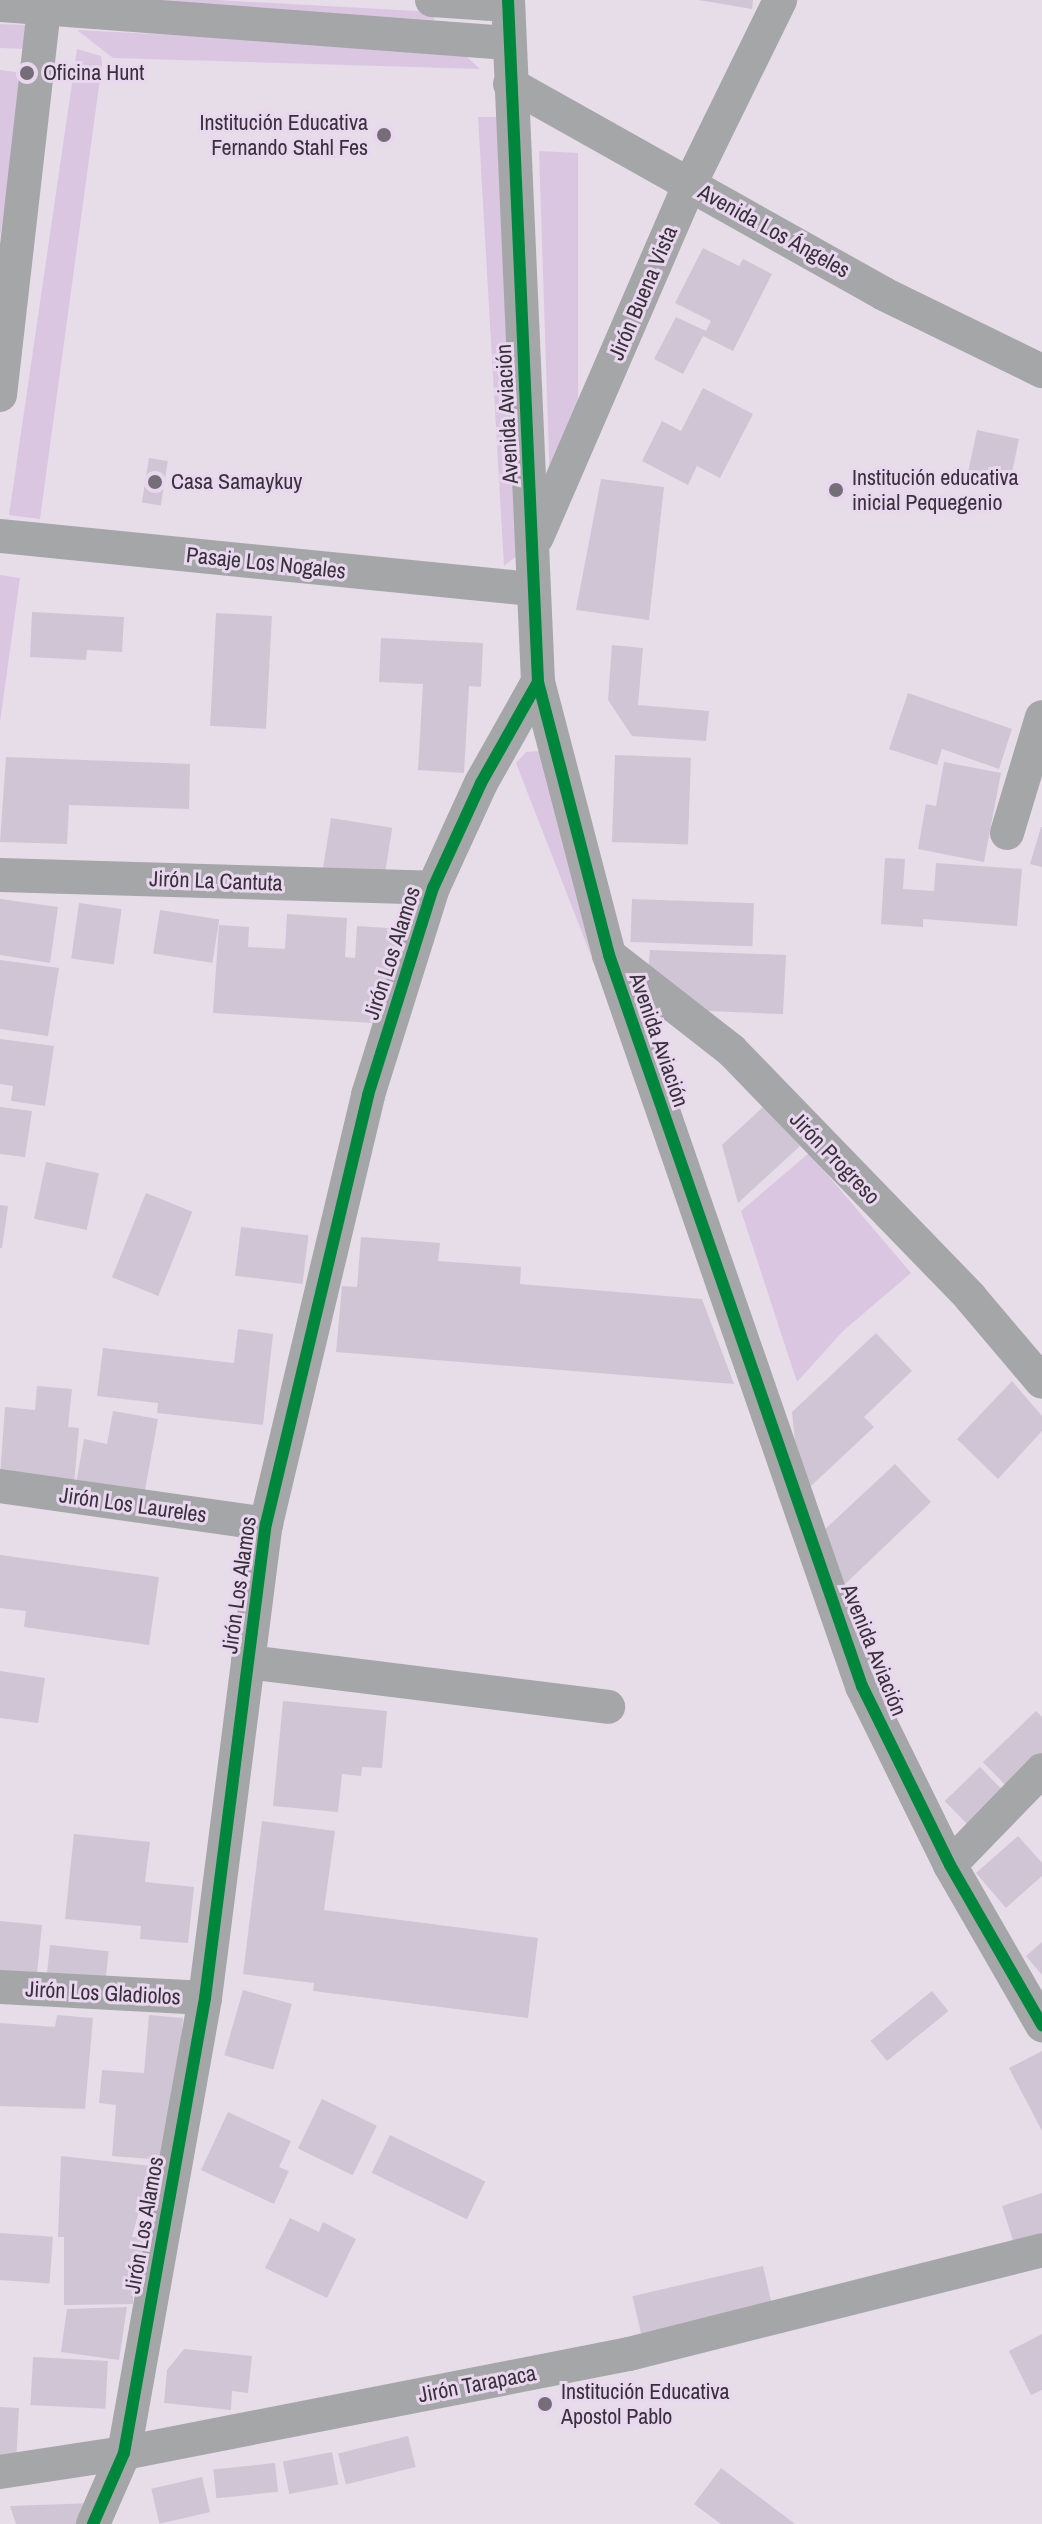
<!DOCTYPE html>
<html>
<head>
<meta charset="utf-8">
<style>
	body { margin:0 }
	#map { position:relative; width:1042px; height:2524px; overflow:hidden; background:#e6dde9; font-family:"Archivo Narrow",sans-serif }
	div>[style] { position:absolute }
	.green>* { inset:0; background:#dbc6e2; transform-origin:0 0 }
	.building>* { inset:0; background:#d0c5d4; transform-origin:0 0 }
	.minor>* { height:34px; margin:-17px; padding:0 17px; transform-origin:17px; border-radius:17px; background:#a5a6a8 }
	.cycleway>* { height:12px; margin:-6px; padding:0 6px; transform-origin:6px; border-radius:6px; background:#00873e }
	.dots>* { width:22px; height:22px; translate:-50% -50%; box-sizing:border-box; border:4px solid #e9d7ef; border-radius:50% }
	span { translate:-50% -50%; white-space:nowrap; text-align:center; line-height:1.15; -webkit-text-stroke:6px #e9d7ef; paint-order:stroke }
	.poi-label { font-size:22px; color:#38313a }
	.left { translate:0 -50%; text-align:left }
	.right { translate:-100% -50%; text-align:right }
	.street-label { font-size:22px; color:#38313a }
</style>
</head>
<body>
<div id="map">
	<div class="green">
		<div style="clip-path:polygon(116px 0,216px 0,435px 12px,435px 16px,434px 20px)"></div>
		<div style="left:0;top:24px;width:27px;height:24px;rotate:2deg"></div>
		<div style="clip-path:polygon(77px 30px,459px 50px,480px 69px,113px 58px)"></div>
		<div style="clip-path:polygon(77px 49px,101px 56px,102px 64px,40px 519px,9px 515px)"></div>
		<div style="clip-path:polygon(0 70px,23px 73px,0 238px)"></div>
		<div style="clip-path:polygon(478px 117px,500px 117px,518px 555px,504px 566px)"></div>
		<div style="clip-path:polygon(539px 151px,578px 153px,578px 415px,550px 487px)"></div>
		<div style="clip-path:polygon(0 575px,20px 578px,0 722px)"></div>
		<div style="clip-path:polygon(539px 751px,600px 979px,516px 763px,526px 752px)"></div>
		<div style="clip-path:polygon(809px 1153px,911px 1273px,843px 1331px,797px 1382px,741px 1211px)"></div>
	</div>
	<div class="building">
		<div style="clip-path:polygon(699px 0,753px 0,752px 9px)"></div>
		<div style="clip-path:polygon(703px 248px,739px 266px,743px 259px,772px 274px,733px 351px,703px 336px,683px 374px,654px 359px,676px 317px,706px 331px,711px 321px,675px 303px)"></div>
		<div style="clip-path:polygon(703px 388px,753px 414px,720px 478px,697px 466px,688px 485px,642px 461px,662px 421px,681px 431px)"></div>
		<div style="left:977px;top:430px;width:43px;height:48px;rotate:12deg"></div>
		<div style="left:149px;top:458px;width:19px;height:45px;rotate:9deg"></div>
		<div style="clip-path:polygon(601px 479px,664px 487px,649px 620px,576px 610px)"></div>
		<div style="clip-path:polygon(32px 612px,124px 617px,122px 652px,87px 650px,86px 660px,30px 657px)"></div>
		<div style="left:216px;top:613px;width:56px;height:113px;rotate:3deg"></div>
		<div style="clip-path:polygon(381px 638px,483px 643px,481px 687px,469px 686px,464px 773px,418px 770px,423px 684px,379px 682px)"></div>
		<div style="clip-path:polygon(612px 645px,643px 648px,638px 705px,709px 711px,706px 741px,632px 736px,608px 700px)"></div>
		<div style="clip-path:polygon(908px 693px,1012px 729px,999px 769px,942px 749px,937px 765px,889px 749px)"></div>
		<div style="left:615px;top:755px;width:76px;height:87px;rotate:2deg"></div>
		<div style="clip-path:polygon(6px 757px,190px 764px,189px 809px,69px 805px,67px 844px,0 842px)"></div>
		<div style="clip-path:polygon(944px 762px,1001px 773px,984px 862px,918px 849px,926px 804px,936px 806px)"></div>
		<div style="left:331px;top:818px;width:62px;height:54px;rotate:9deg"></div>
		<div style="clip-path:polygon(1041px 827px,1042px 827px,1042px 867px,1030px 864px)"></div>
		<div style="clip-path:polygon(885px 858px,905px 859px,903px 889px,934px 891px,936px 863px,1022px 869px,1017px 926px,923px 919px,923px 927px,881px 924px)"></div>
		<div style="clip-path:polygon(0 899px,58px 907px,50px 963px,0 955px)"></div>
		<div style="left:632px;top:899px;width:122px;height:43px;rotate:2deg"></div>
		<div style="left:79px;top:903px;width:43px;height:56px;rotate:8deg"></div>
		<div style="left:160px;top:910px;width:60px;height:44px;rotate:9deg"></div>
		<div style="clip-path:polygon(287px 914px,347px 918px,345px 957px,355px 958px,357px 926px,402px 929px,400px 966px,373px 1023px,213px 1013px,219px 925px,249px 927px,248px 947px,285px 949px)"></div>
		<div style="clip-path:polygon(650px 950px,786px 955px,783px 1014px,707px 1011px,648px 971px)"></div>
		<div style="clip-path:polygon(0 960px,59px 968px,48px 1036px,0 1029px)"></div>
		<div style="clip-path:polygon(0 1039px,54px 1046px,45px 1106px,11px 1101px,13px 1086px,0 1084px)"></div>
		<div style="clip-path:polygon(0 1107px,32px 1111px,25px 1157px,0 1154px)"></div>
		<div style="clip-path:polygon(763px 1107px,800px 1146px,738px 1203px,722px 1145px)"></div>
		<div style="left:46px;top:1162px;width:54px;height:58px;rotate:12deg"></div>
		<div style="left:146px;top:1193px;width:50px;height:91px;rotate:22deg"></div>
		<div style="clip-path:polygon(0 1205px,8px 1206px,2px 1248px,0 1248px)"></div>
		<div style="left:241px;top:1227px;width:68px;height:49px;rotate:7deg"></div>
		<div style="clip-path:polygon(361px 1237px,440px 1243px,438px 1261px,521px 1267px,520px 1284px,702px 1299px,734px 1384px,336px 1352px,342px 1286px,357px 1287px)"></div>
		<div style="clip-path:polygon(238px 1329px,273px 1334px,263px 1425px,157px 1413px,158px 1403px,97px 1396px,103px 1348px,234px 1363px)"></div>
		<div style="clip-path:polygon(876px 1333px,912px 1371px,864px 1417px,874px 1427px,811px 1486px,798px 1472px,792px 1412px)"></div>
		<div style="clip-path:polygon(1012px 1381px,1042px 1416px,1042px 1431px,998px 1479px,957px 1439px)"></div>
		<div style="clip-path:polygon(37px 1386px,72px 1389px,68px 1427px,79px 1428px,74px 1485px,0 1477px,5px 1407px,35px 1410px)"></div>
		<div style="clip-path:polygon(113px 1411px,158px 1419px,143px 1501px,75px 1489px,84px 1439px,107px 1444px)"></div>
		<div style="clip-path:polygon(895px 1464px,931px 1502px,840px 1589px,821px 1533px)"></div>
		<div style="clip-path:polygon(0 1555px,159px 1577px,149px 1645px,24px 1627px,26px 1611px,0 1608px)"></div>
		<div style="clip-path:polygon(0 1671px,45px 1678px,38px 1723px,0 1718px)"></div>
		<div style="clip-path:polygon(283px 1701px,387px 1711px,382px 1768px,362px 1767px,361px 1776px,342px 1774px,338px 1812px,273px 1806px)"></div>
		<div style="clip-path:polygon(1036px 1711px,1042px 1717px,1042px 1763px,1012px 1792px,983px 1762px)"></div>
		<div style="left:980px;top:1767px;width:39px;height:49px;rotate:46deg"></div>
		<div style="clip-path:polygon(262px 1821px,335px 1831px,324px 1910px,538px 1938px,528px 2018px,313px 1991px,314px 1983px,243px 1974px)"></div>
		<div style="clip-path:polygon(74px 1834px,150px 1842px,145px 1882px,194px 1887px,188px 1943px,140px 1939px,141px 1926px,65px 1919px)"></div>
		<div style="clip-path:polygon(1018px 1836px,1042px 1863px,1042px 1876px,1006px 1908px,976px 1873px)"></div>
		<div style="clip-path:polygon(0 1921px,42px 1925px,36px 1983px,0 1980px)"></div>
		<div style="clip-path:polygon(1042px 1942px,1042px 1975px,1026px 1956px)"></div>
		<div style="left:50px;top:1945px;width:59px;height:40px;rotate:6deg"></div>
		<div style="left:243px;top:1990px;width:51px;height:68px;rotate:16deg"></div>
		<div style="left:932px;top:1991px;width:26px;height:79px;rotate:51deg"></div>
		<div style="clip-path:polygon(57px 2015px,93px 2018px,85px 2109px,0 2106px,0 2023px,55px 2027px)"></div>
		<div style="clip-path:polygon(149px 2015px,183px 2018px,172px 2142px,163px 2160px,112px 2156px,116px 2105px,99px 2103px,102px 2070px,144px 2073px)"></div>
		<div style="clip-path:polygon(1042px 2051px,1042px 2131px,1009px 2068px)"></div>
		<div style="left:322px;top:2099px;width:61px;height:55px;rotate:26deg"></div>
		<div style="clip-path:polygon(228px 2112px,291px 2141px,279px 2167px,289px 2171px,274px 2204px,201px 2170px)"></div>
		<div style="left:390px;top:2135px;width:106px;height:42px;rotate:26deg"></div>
		<div style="clip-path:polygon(61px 2156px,151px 2166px,132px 2237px,143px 2236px,143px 2276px,133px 2276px,133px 2304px,64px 2305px,64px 2237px,58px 2237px)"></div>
		<div style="clip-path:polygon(1042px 2193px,1042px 2245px,1017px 2253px,1002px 2206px)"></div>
		<div style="clip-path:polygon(290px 2218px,319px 2232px,323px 2222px,356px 2239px,327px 2298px,265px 2268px)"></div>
		<div style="left:0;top:2233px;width:53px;height:47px;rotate:4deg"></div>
		<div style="left:763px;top:2266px;width:51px;height:134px;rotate:77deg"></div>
		<div style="clip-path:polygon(127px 2307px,119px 2360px,61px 2352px,67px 2309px)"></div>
		<div style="clip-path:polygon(1042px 2334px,1042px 2390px,1031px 2395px,1009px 2351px)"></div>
		<div style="clip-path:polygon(184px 2349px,252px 2356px,248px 2393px,232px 2391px,231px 2410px,164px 2403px,167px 2370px)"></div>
		<div style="left:33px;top:2357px;width:75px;height:48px;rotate:3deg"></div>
		<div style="left:0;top:2407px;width:19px;height:52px;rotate:3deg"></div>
		<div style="left:408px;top:2436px;width:32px;height:72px;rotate:76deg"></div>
		<div style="left:332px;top:2452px;width:33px;height:50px;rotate:79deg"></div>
		<div style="left:275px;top:2463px;width:29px;height:62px;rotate:84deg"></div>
		<div style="clip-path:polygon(721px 2468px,795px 2524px,721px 2524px,694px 2504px)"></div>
		<div style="left:202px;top:2477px;width:36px;height:52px;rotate:77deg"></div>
		<div style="clip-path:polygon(94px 2503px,85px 2524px,16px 2524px,10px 2506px)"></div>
	</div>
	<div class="minor">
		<div style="left:432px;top:0;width:75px;rotate:3.8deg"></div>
		<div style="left:508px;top:0;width:683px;rotate:87.48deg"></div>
		<div style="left:538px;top:682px;width:282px;rotate:75.4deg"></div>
		<div style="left:609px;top:955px;width:774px;rotate:70.91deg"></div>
		<div style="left:862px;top:1686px;width:199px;rotate:63.8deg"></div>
		<div style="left:950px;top:1865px;width:185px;rotate:60.1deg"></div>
		<div style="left:0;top:5px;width:509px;rotate:4.28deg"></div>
		<div style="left:510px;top:84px;width:429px;rotate:29.3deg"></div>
		<div style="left:884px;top:294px;width:176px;rotate:26deg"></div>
		<div style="left:0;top:395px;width:398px;rotate:-83.5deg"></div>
		<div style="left:0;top:536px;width:534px;rotate:5.7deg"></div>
		<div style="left:537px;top:537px;width:385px;rotate:-66.6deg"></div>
		<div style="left:690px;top:184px;width:205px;rotate:-63.9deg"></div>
		<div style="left:1007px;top:833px;width:121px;rotate:-73.2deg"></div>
		<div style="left:0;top:875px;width:433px;rotate:1.7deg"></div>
		<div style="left:609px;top:955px;width:155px;rotate:37.9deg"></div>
		<div style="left:731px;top:1050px;width:344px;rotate:45.9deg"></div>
		<div style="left:970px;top:1297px;width:111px;rotate:49.7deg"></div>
		<div style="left:0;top:1486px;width:269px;rotate:8.1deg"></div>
		<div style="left:248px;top:1662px;width:363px;rotate:7.1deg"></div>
		<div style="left:950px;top:1865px;width:132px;rotate:-45.9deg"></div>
		<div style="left:0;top:1987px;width:205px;rotate:3.1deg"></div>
		<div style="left:0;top:2472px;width:125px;rotate:-8.7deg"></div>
		<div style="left:124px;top:2453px;width:515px;rotate:-11.09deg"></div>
		<div style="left:629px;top:2354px;width:426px;rotate:-14.1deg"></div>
		<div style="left:93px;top:2524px;width:77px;rotate:-66.4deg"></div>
		<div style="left:124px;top:2453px;width:462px;rotate:-79.9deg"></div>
		<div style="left:205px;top:1998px;width:478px;rotate:-82.7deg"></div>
		<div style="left:266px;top:1524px;width:441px;rotate:-76.6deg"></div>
		<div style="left:368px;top:1095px;width:217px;rotate:-72.6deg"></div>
		<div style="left:433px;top:888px;width:115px;rotate:-65.4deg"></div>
		<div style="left:481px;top:783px;width:116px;rotate:-60.6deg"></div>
	</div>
	<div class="cycleway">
		<div style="left:508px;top:0;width:683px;rotate:87.48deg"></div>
		<div style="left:538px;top:682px;width:282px;rotate:75.4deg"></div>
		<div style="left:609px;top:955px;width:774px;rotate:70.91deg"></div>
		<div style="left:862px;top:1686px;width:199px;rotate:63.8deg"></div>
		<div style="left:950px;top:1865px;width:185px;rotate:60.1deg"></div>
		<div style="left:93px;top:2524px;width:77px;rotate:-66.4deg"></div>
		<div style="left:124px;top:2453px;width:462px;rotate:-79.9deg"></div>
		<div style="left:205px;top:1998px;width:478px;rotate:-82.7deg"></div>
		<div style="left:266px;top:1524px;width:441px;rotate:-76.6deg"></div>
		<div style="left:368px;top:1095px;width:217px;rotate:-72.6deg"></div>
		<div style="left:433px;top:888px;width:115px;rotate:-65.4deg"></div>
		<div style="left:481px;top:783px;width:116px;rotate:-60.6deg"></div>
	</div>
	<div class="dots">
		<div style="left:27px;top:73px;background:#756d77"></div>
		<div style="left:384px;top:135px;background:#756d77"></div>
		<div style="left:155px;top:482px;background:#756d77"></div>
		<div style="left:836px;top:490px;background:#756d77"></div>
		<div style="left:545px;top:2404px;background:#756d77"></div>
	</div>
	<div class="poi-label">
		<span class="left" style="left:43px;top:73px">Oficina Hunt</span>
		<span class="right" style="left:368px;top:135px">Institución Educativa<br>Fernando Stahl Fes</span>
		<span class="left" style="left:852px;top:490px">Institución educativa<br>inicial Pequegenio</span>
		<span class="left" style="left:171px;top:482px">Casa Samaykuy</span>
		<span class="left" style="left:561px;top:2404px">Institución Educativa<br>Apostol Pablo</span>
	</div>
	<div class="street-label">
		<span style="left:774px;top:231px;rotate:29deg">Avenida Los Ángeles</span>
		<span style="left:643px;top:293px;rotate:-67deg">Jirón Buena Vista</span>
		<span style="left:507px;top:414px;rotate:-93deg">Avenida Aviación</span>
		<span style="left:266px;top:563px;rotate:6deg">Pasaje Los Nogales</span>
		<span style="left:216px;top:881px;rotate:2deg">Jirón La Cantuta</span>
		<span style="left:392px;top:953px;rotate:-72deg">Jirón Los Alamos</span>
		<span style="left:659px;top:1040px;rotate:71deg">Avenida Aviación</span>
		<span style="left:835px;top:1158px;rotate:46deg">Jirón Progreso</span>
		<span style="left:133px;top:1505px;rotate:8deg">Jirón Los Laureles</span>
		<span style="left:239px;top:1585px;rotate:-82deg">Jirón Los Alamos</span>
		<span style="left:874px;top:1650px;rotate:68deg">Avenida Aviación</span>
		<span style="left:103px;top:1993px;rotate:3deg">Jirón Los Gladiolos</span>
		<span style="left:144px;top:2225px;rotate:-80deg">Jirón Los Alamos</span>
		<span style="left:477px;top:2384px;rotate:-11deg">Jirón Tarapaca</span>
	</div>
</div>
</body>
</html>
